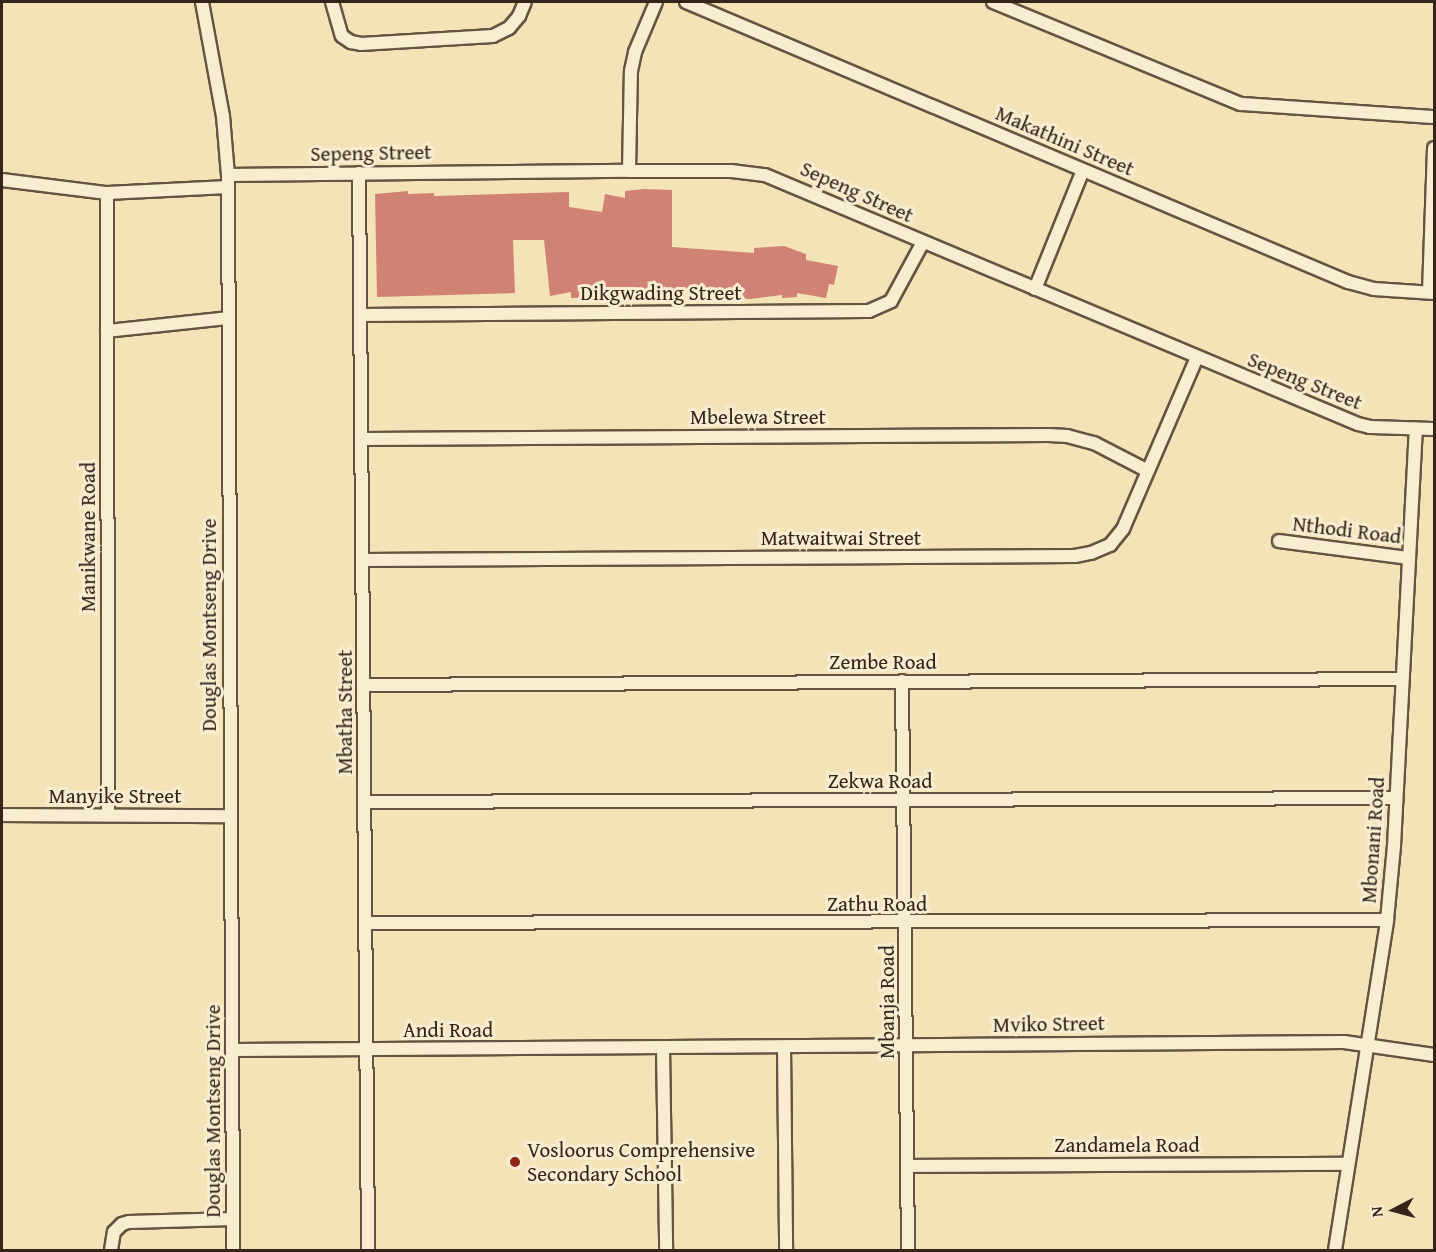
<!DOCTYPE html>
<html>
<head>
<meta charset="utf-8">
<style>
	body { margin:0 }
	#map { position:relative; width:1436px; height:1252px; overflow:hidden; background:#f4e3b6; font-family:"Gentium Book Plus",serif }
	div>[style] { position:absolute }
	.building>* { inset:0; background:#d08374 }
	.roads { filter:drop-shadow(2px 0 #645441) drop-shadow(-2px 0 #645441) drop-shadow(0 2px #645441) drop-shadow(0 -2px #645441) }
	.street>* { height:12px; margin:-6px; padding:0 6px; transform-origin:6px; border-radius:6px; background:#f8edd0 }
	.dots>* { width:16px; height:16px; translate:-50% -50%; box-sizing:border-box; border:3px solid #f8edd0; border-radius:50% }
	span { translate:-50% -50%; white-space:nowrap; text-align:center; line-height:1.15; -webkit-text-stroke:6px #f8edd0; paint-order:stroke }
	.street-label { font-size:21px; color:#34241a }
	.poi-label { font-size:21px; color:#34241a }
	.left { translate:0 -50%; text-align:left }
	.frame { position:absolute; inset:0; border:3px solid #34241a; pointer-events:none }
	.north { position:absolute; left:1364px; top:1180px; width:60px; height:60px; -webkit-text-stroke:4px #f8edd0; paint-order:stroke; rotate:264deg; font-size:16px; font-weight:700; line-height:24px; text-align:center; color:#34241a }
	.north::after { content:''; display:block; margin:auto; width:21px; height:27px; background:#34241a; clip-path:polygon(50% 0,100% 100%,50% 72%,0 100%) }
</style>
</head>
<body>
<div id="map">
	<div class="building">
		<div style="clip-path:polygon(644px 189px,672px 190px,672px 247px,754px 253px,754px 248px,784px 246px,806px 254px,806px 260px,838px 266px,834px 285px,829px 284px,826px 298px,797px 293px,797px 297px,782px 298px,782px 295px,751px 299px,712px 297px,711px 291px,624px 294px,624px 297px,593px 298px,571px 298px,571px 292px,550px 296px,544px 240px,513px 240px,515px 293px,377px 297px,375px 194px,408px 191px,408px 194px,434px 193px,434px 196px,569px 192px,569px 207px,602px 212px,605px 194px,625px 198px,625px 191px)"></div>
	</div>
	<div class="roads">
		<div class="street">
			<div style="left:202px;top:2px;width:116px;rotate:79.6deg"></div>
			<div style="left:223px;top:116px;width:59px;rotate:85.2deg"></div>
			<div style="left:228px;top:175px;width:1075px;rotate:89.73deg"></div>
			<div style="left:332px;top:2px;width:35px;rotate:74deg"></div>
			<div style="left:342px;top:36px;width:11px;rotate:34deg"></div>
			<div style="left:351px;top:42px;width:10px;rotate:11deg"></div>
			<div style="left:361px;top:44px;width:132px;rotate:-3.5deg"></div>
			<div style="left:493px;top:36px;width:18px;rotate:-27deg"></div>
			<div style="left:509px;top:28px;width:16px;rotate:-50deg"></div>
			<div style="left:519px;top:16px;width:15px;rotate:-67deg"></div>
			<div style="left:686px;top:2px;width:719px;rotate:22.93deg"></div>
			<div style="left:1348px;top:282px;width:27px;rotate:15deg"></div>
			<div style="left:1374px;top:289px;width:60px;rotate:3.8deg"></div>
			<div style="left:993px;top:2px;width:268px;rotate:22.4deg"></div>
			<div style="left:1241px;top:104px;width:193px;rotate:3.9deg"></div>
			<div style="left:629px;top:171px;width:100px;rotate:-88.9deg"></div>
			<div style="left:631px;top:71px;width:19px;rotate:-78deg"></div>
			<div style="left:635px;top:52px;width:54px;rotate:-67.2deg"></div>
			<div style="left:359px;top:173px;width:1077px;rotate:89.52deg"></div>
			<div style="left:228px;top:175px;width:401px;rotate:-0.6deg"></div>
			<div style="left:629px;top:171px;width:102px"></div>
			<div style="left:731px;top:171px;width:34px;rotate:7deg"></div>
			<div style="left:765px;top:175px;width:643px;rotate:22.78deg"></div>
			<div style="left:1358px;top:424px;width:12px;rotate:14deg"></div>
			<div style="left:1370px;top:427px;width:64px;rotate:1.8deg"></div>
			<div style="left:2px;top:180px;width:106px;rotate:7.1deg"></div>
			<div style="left:107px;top:193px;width:121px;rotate:-2.8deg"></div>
			<div style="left:107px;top:193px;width:621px;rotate:89.91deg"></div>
			<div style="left:1035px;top:289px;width:128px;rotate:-68deg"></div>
			<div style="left:1429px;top:292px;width:144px;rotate:-88deg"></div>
			<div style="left:361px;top:315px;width:508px;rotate:-0.45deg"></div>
			<div style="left:869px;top:311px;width:24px;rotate:-24deg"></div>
			<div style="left:891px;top:301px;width:67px;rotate:-61.5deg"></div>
			<div style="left:107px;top:331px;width:122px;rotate:-6.1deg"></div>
			<div style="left:363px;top:439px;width:686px;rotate:-0.33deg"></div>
			<div style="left:1049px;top:435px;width:18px;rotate:3deg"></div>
			<div style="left:1067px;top:436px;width:28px;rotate:15deg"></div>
			<div style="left:1094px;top:443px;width:59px;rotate:27.4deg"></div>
			<div style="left:1279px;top:541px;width:131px;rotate:7.5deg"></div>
			<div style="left:363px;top:560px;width:712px;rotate:-0.32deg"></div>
			<div style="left:1075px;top:556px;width:16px;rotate:-11deg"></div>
			<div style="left:1091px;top:553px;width:21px;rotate:-23deg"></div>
			<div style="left:1110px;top:545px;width:21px;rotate:-51deg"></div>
			<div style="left:1123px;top:529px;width:187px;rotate:-66.7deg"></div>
			<div style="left:902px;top:681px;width:569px;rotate:89.4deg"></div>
			<div style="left:365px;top:685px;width:1037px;rotate:-0.33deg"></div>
			<div style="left:365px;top:802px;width:1031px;rotate:-0.22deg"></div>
			<div style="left:2px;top:815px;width:227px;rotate:0.3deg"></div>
			<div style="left:366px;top:923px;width:1021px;rotate:-0.17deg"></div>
			<div style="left:784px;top:1047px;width:203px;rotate:89.4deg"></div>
			<div style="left:663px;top:1048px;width:202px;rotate:89.1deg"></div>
			<div style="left:233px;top:1050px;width:1111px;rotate:-0.41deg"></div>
			<div style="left:1344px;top:1042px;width:91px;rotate:8.2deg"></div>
			<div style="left:908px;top:1166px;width:439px;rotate:-0.3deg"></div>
			<div style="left:111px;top:1250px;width:18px;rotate:-81deg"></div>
			<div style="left:114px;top:1232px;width:11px;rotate:-45deg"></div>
			<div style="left:122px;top:1224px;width:7px;rotate:-16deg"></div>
			<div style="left:129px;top:1222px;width:104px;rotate:-1.7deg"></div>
			<div style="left:1335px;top:1250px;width:334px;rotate:-81deg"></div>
			<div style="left:1387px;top:920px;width:74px;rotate:-84.6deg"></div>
			<div style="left:1394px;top:846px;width:418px;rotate:-87deg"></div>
		</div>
	</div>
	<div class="dots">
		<div style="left:515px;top:1162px;background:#8f2418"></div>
	</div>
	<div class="street-label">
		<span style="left:1065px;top:141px;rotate:23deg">Makathini Street</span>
		<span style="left:371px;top:153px;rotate:-1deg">Sepeng Street</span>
		<span style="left:857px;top:192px;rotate:24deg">Sepeng Street</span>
		<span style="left:661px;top:293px">Dikgwading Street</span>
		<span style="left:1305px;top:381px;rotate:22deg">Sepeng Street</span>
		<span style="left:758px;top:417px">Mbelewa Street</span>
		<span style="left:1347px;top:530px;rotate:7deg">Nthodi Road</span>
		<span style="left:88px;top:537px;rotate:-90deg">Manikwane Road</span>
		<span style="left:841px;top:538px">Matwaitwai Street</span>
		<span style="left:209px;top:625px;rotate:-90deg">Douglas Montseng Drive</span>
		<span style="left:883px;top:662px">Zembe Road</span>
		<span style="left:345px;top:712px;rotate:-90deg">Mbatha Street</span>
		<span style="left:880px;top:781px">Zekwa Road</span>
		<span style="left:115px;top:796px">Manyike Street</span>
		<span style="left:1373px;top:840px;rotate:-86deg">Mbonani Road</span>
		<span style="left:877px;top:904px">Zathu Road</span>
		<span style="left:887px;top:1002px;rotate:-90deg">Mbanja Road</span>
		<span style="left:1049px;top:1024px;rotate:-1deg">Mviko Street</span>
		<span style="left:448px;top:1030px">Andi Road</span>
		<span style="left:213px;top:1111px;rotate:-90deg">Douglas Montseng Drive</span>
		<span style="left:1127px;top:1145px">Zandamela Road</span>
	</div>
	<div class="poi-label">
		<span class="left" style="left:527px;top:1162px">Vosloorus Comprehensive<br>Secondary School</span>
	</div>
	<div class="frame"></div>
	<div class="north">N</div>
</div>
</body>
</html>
